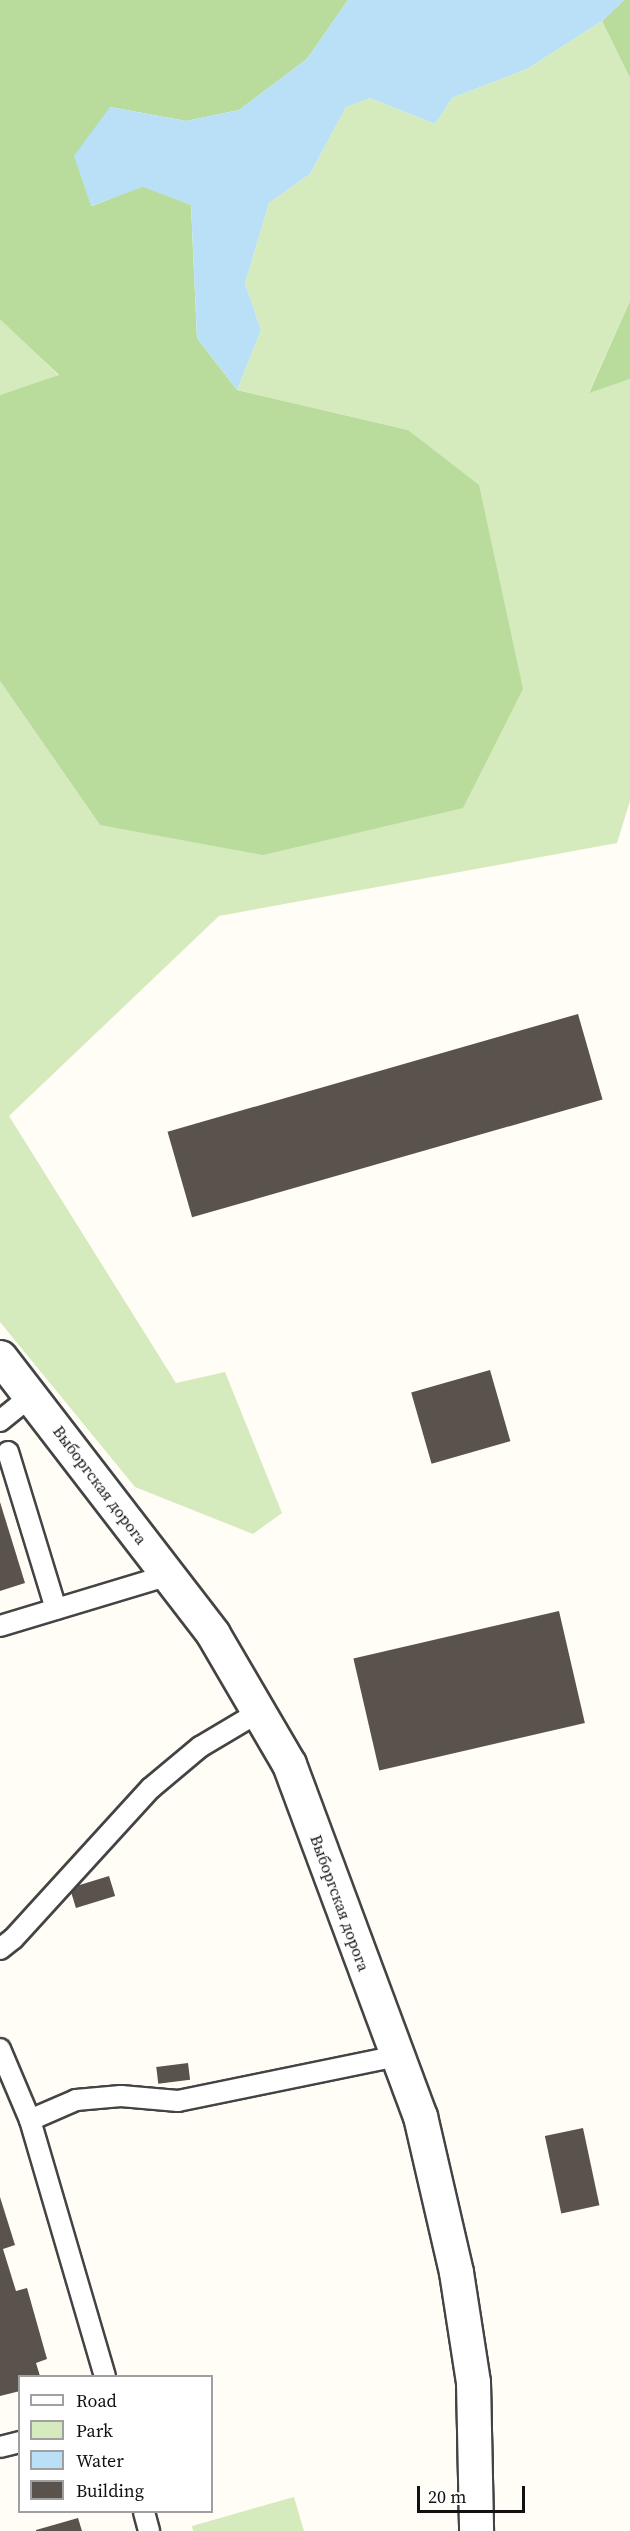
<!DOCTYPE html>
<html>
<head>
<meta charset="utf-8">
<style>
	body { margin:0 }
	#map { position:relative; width:630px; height:2531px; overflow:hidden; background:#fffdf5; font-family:"Source Serif 4",serif }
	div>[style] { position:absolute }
	.green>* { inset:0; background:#d5ebbd }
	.forest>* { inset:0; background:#b9dc9c }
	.water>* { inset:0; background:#b9e0f7 }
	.building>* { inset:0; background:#5a524d; transform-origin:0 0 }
	.roads { filter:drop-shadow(2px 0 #444) drop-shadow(-2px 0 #444) drop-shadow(0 2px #444) drop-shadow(0 -2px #444) }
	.lane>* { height:20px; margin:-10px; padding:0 10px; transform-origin:10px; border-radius:10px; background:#fff }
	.street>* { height:33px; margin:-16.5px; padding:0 16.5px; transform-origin:16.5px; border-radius:16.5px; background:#fff }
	span { translate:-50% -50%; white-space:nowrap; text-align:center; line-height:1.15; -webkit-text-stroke:6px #fff; paint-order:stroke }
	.street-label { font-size:16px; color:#111 }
	.legend { position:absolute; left:18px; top:2375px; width:195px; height:138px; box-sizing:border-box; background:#fff; border:2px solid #a0a0a0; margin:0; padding:8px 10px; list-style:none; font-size:18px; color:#111 }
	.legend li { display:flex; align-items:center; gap:12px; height:30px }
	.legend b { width:30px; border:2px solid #a0a0a0 }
	.scale { position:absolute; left:417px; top:2486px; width:108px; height:27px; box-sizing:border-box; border:3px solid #111; border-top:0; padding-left:8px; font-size:18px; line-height:21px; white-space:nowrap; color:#111; -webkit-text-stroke:4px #fff; paint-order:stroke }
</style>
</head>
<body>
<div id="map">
	<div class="green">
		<div style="clip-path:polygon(602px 21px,630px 78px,630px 301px,589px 392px,630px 379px,630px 801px,617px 843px,219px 916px,9px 1116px,176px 1383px,225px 1372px,282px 1513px,253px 1534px,135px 1487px,0 1322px,0 681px,100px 825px,408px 430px,237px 390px,261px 330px,245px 283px,269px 203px,310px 174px,346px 107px,370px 98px,435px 124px,452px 98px,527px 69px)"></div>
		<div style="clip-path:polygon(0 319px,4px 320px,59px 376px,0 395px)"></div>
		<div style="clip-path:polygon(294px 2497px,304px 2531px,193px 2531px,192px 2526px)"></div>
	</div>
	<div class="forest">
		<div style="clip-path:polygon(0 0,348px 0,307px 59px,239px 110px,186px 121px,110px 107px,92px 206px,143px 186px,191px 205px,197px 338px,237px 390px,408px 430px,479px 485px,523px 689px,463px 808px,263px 855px,100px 825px,0 681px,0 395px,59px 375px,0 319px)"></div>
		<div style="clip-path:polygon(624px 0,630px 0,630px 78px,602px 21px)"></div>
		<div style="clip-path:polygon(630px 301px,630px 379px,589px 393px)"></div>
	</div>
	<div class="water">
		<div style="clip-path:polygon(348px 0,624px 0,602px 21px,527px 69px,452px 98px,435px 124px,370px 98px,346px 107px,310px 174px,269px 203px,245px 283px,261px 330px,237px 390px,197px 338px,191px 205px,143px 187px,91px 206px,74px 156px,110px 107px,186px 121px,239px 110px,307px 59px)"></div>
	</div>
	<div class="building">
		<div style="left:578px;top:1014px;width:89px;height:427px;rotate:74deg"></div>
		<div style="left:490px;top:1370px;width:74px;height:82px;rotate:74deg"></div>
		<div style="clip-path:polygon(0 1502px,25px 1583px,0 1591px)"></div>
		<div style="left:559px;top:1611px;width:115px;height:211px;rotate:77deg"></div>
		<div style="left:109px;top:1876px;width:21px;height:41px;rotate:73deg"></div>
		<div style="left:188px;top:2063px;width:17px;height:32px;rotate:83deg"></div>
		<div style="left:583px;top:2128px;width:79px;height:39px;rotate:78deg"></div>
		<div style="clip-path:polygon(0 2197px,15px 2245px,3px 2249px,16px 2291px,27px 2288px,47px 2359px,36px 2363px,40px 2376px,20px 2376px,20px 2391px,0 2396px)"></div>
		<div style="clip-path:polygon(78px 2518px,82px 2531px,36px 2531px,36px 2530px)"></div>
	</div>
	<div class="roads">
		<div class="lane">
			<div style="left:0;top:1421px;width:41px;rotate:-39.1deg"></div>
			<div style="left:8px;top:1452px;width:164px;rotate:73deg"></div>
			<div style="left:0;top:1626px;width:177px;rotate:-16.8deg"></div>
			<div style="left:0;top:1949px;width:16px;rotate:-38deg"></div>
			<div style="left:13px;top:1939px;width:205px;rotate:-47.6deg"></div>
			<div style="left:151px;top:1788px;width:64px;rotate:-39.9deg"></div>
			<div style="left:200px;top:1747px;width:69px;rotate:-30.7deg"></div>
			<div style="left:0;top:2049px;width:77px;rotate:67.1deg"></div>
			<div style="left:30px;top:2120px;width:267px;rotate:73.7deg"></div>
			<div style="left:30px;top:2120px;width:50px;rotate:-23.5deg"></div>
			<div style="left:76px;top:2100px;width:45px;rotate:-5.1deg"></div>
			<div style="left:121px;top:2096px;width:57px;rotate:5deg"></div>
			<div style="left:178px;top:2101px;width:224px;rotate:-11.6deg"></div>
			<div style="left:0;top:2447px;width:21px;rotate:-14deg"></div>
			<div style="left:144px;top:2512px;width:20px;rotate:75deg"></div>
		</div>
		<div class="street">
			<div style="left:0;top:1357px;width:349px;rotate:52.4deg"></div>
			<div style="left:213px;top:1634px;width:151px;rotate:59.7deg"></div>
			<div style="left:289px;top:1764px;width:376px;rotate:69.6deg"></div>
			<div style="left:420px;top:2116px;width:160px;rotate:77deg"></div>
			<div style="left:456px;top:2272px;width:111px;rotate:81.2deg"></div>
			<div style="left:473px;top:2382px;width:149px;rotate:88.8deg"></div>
		</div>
	</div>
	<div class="street-label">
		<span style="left:100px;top:1485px;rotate:53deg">Выборгская дорога</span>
		<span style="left:340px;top:1903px;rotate:70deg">Выборгская дорога</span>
	</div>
	<ul class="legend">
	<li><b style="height:8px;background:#fff"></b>Road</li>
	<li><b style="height:16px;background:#d5ebbd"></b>Park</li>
	<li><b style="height:16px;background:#b9e0f7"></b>Water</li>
	<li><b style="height:16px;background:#5a524d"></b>Building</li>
	</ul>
	<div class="scale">20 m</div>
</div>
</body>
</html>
